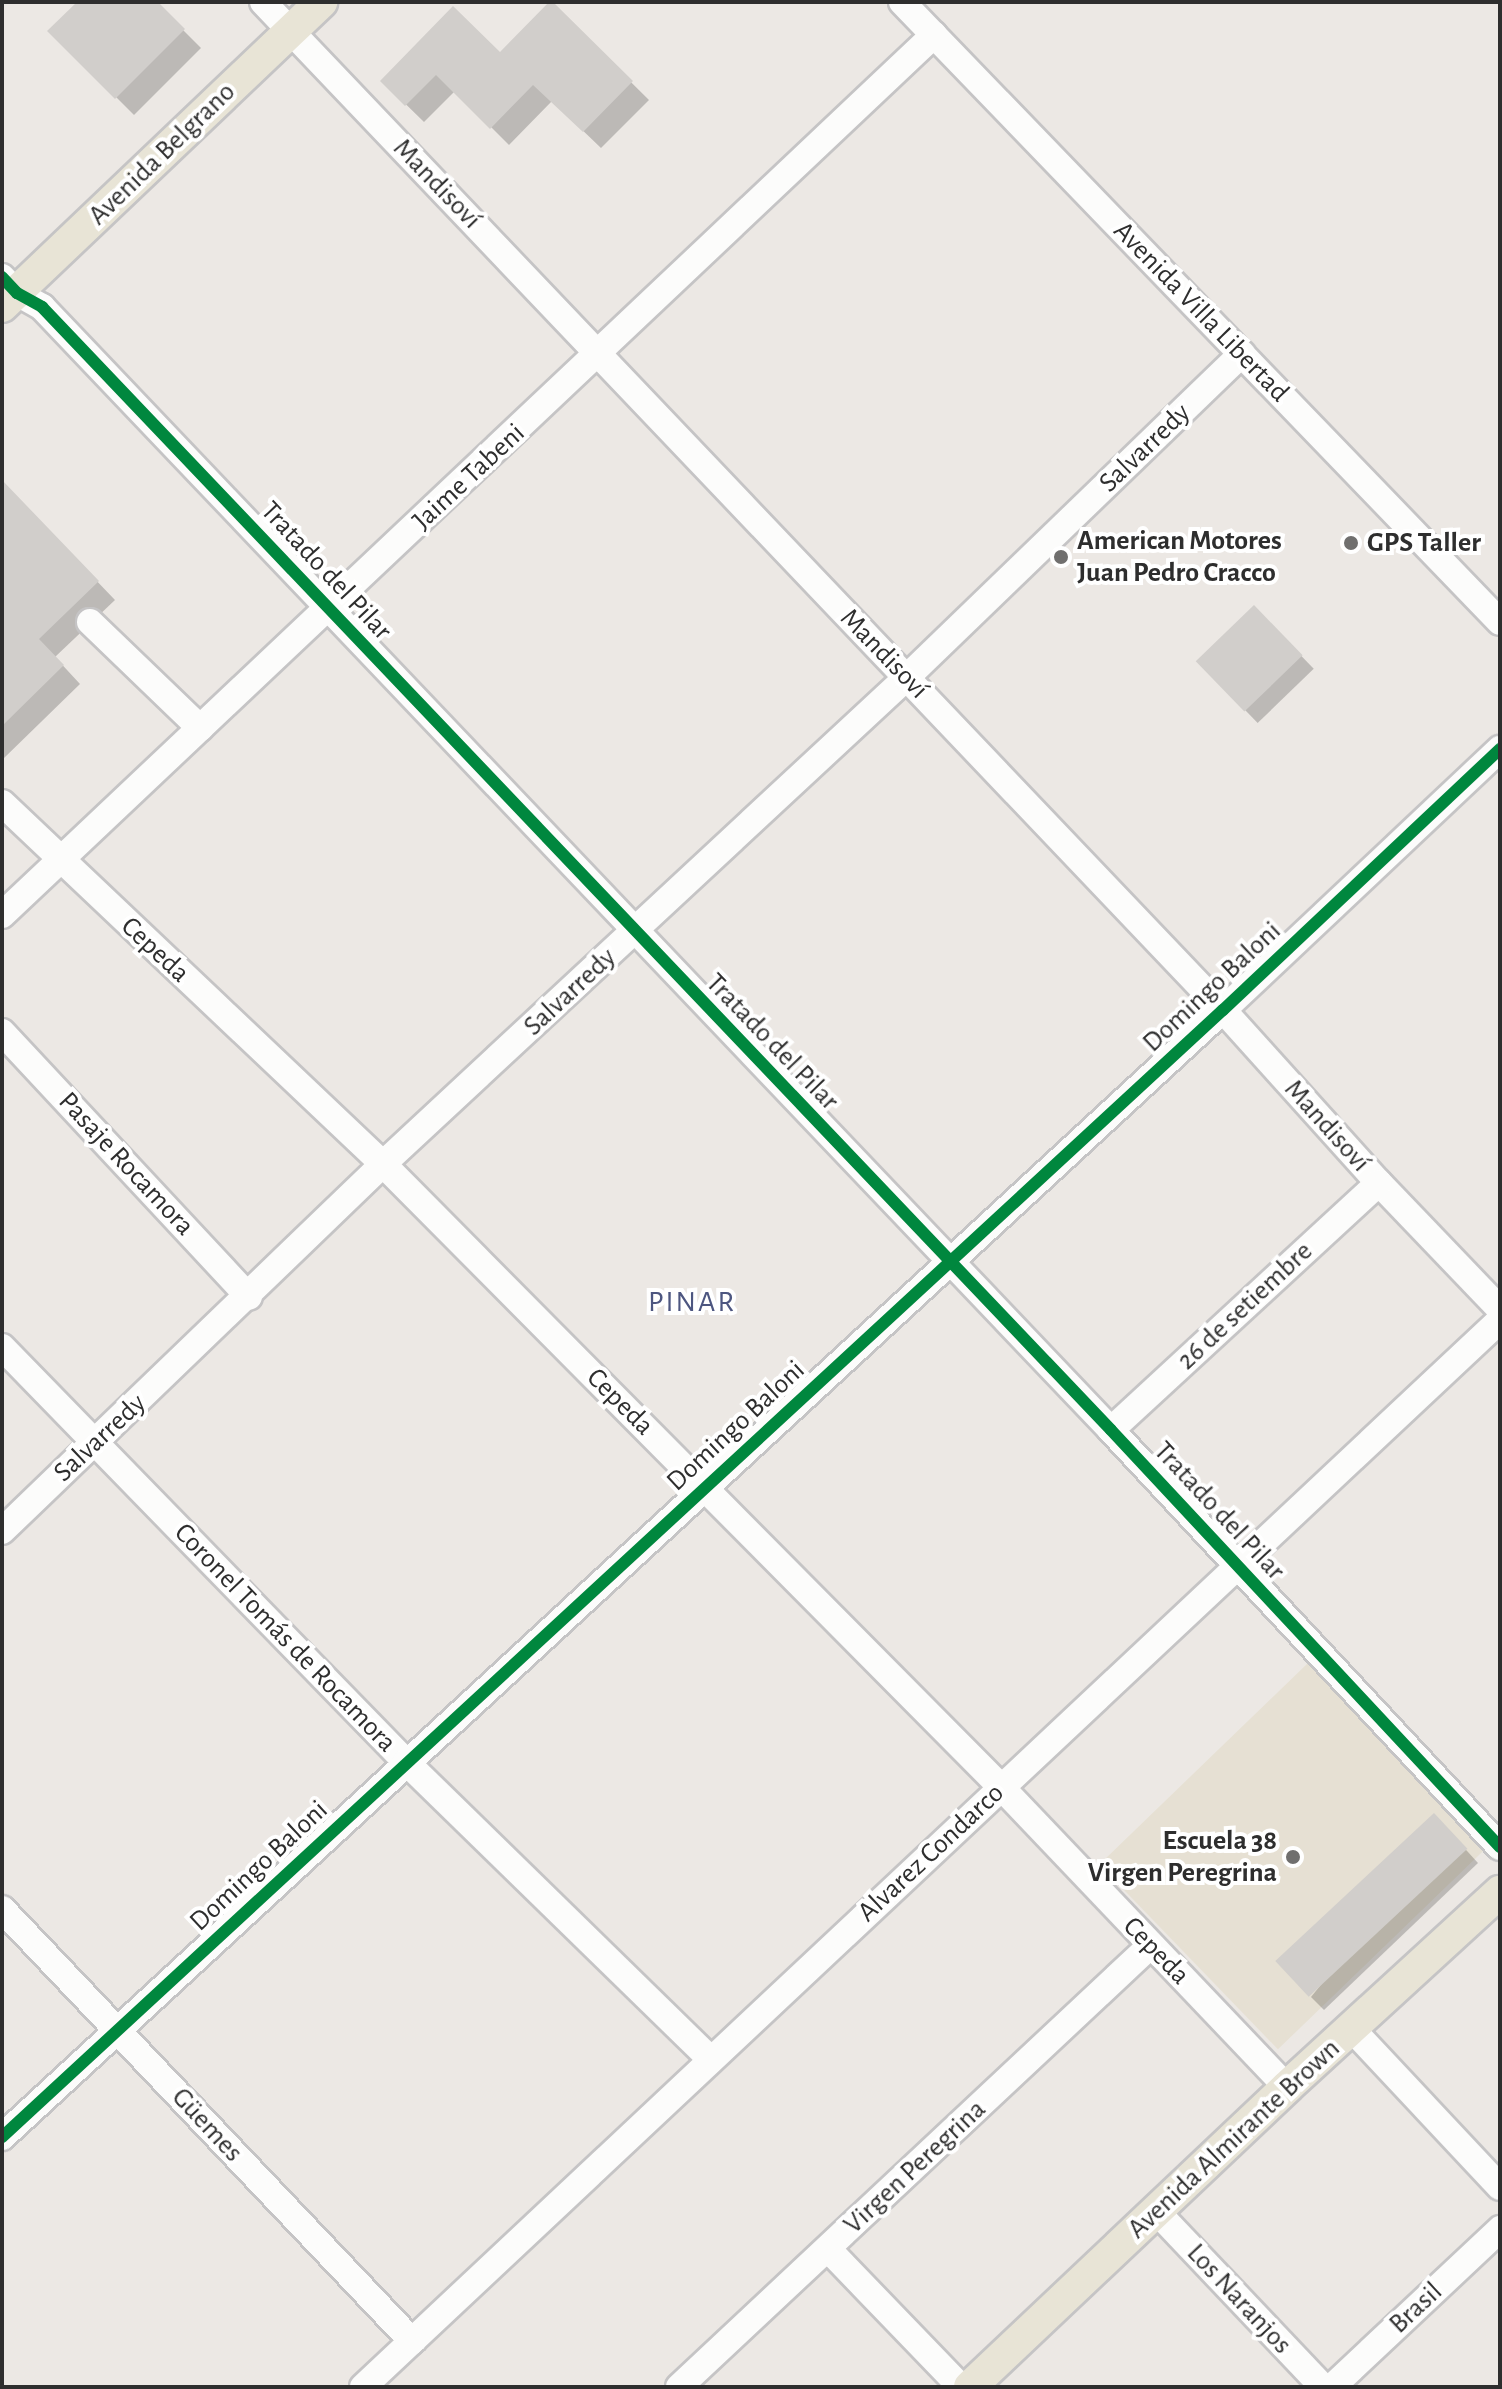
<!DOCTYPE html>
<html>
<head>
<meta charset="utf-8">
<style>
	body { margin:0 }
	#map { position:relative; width:1502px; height:2389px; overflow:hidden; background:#ece8e4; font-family:"Alegreya Sans",sans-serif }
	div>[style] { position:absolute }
	.education>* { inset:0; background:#e6e0d3; transform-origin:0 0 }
	.shadow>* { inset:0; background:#0003; transform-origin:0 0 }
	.building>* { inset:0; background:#d1cecb; transform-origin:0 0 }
	.roads { filter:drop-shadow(2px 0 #c5c4c5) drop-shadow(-2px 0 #c5c4c5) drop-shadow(0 2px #c5c4c5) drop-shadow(0 -2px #c5c4c5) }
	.minor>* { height:26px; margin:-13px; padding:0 13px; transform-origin:13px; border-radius:13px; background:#fcfcfb }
	.major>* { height:32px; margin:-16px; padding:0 16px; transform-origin:16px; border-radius:16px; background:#e8e4d6 }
	.cycleway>* { height:12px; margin:-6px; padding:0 6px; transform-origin:6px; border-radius:6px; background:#00873e }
	.dots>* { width:22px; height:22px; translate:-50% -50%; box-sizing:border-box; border:4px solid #fff; border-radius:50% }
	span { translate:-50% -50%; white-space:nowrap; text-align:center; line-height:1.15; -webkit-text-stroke:8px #fff; paint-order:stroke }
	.street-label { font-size:28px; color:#2e2e2e }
	.poi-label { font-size:28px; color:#2e2e2e; font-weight:700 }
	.left { translate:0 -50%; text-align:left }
	.right { translate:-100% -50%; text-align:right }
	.neighbourhood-label { font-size:30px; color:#4d5680; letter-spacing:2px }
	.frame { position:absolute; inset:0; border:4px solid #2e2e2e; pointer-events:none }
</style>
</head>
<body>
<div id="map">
	<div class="education">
		<div style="left:1308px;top:1663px;width:257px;height:290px;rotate:46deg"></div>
	</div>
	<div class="shadow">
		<div style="clip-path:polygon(79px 2px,155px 2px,201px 48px,134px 115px,50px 31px)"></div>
		<div style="clip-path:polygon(551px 3px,649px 100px,601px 148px,552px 101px,509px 145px,455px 91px,424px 122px,382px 81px,500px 55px)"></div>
		<div style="clip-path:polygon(2px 482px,115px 600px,55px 657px,80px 684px,2px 760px)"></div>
		<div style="left:1254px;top:607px;width:86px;height:78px;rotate:46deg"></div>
		<div style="clip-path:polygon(1447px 1829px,1478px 1863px,1324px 2010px,1311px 1997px)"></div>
	</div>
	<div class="building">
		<div style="clip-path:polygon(77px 2px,158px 2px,185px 29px,115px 99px,47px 31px)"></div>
		<div style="clip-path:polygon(549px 2px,553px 2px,633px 81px,583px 132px,533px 85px,490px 129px,436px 75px,405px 106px,380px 81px,453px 6px,500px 52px)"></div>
		<div style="clip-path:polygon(2px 480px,99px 581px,39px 639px,64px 665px,2px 726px)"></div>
		<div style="left:1254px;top:605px;width:70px;height:81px;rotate:46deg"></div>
		<div style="left:1434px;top:1813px;width:49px;height:217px;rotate:47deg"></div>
	</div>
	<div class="roads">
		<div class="minor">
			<div style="left:263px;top:2px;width:1392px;rotate:46.4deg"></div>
			<div style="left:1223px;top:1010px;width:233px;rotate:48deg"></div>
			<div style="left:1379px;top:1183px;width:175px;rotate:46.2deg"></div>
			<div style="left:902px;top:2px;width:861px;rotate:46.03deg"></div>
			<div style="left:2px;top:277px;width:22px;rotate:47deg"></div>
			<div style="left:17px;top:293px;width:29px;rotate:29deg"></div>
			<div style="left:42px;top:307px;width:1550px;rotate:46.41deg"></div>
			<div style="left:1111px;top:1430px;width:570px;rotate:46.99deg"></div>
			<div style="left:90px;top:622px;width:153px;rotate:43.9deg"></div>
			<div style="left:2px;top:803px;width:525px;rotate:43.46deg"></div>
			<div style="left:383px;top:1164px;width:879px;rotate:45.23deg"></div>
			<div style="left:1002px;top:1788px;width:413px;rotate:46.4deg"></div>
			<div style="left:2px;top:915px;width:1282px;rotate:-43.36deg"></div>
			<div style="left:2px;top:1032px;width:362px;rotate:47deg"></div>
			<div style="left:2px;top:1347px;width:579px;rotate:45.77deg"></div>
			<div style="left:406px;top:1762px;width:424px;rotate:44.3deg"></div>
			<div style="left:1111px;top:1430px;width:364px;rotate:-42.7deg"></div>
			<div style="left:2px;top:1531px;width:529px;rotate:-43.93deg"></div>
			<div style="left:383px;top:1164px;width:714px;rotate:-42.9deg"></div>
			<div style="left:906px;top:678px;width:467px;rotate:-44deg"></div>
			<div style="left:2px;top:1909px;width:596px;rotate:46.5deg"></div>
			<div style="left:1352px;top:2029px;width:216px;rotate:46.9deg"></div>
			<div style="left:2px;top:2137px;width:1662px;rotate:-42.71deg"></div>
			<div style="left:1223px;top:1010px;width:381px;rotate:-43.3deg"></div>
			<div style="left:1156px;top:2211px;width:243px;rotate:46.5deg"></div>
			<div style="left:828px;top:2249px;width:192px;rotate:46.1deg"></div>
			<div style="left:363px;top:2387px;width:1559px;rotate:-43.18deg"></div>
			<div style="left:679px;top:2387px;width:645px;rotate:-43.12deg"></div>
			<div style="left:1332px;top:2387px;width:231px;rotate:-43.2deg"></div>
		</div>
		<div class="major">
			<div style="left:2px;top:306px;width:441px;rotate:-43.6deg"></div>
			<div style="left:970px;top:2387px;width:436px;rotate:-43.4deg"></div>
			<div style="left:1287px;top:2087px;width:289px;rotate:-42.5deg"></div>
		</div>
	</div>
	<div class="cycleway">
		<div style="left:2px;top:277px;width:22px;rotate:47deg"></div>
		<div style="left:17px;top:293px;width:29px;rotate:29deg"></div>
		<div style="left:42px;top:307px;width:1550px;rotate:46.41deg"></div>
		<div style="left:1111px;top:1430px;width:570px;rotate:46.99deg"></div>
		<div style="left:2px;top:2137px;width:1662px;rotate:-42.71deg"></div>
		<div style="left:1223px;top:1010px;width:381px;rotate:-43.3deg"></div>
	</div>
	<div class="dots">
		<div style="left:1351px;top:543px;background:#706f6e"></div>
		<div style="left:1061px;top:557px;background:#706f6e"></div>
		<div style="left:1293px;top:1857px;background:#706f6e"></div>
	</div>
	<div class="street-label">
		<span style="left:162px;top:154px;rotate:-44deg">Avenida Belgrano</span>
		<span style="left:437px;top:184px;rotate:46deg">Mandisoví</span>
		<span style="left:1201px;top:312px;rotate:46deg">Avenida Villa Libertad</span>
		<span style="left:1145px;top:448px;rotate:-44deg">Salvarredy</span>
		<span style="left:469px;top:477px;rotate:-43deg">Jaime Tabeni</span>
		<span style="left:326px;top:571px;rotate:47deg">Tratado del Pilar</span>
		<span style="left:884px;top:654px;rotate:46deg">Mandisoví</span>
		<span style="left:155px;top:950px;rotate:43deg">Cepeda</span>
		<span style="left:1212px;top:987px;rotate:-43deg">Domingo Baloni</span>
		<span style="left:570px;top:992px;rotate:-43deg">Salvarredy</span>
		<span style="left:772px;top:1042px;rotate:46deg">Tratado del Pilar</span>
		<span style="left:1327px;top:1126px;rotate:48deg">Mandisoví</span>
		<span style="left:126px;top:1164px;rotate:47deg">Pasaje Rocamora</span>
		<span style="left:1245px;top:1306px;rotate:-43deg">26 de setiembre</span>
		<span style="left:620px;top:1402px;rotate:45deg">Cepeda</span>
		<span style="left:736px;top:1426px;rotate:-43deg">Domingo Baloni</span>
		<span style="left:100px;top:1438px;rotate:-43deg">Salvarredy</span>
		<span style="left:1219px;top:1511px;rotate:47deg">Tratado del Pilar</span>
		<span style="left:285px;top:1638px;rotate:46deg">Coronel Tomás de Rocamora</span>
		<span style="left:931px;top:1853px;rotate:-43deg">Alvarez Condarco</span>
		<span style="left:259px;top:1866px;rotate:-43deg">Domingo Baloni</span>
		<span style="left:1156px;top:1951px;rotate:46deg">Cepeda</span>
		<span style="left:207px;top:2125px;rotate:47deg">Güemes</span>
		<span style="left:1234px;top:2139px;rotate:-43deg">Avenida Almirante Brown</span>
		<span style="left:915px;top:2167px;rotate:-43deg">Virgen Peregrina</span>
		<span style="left:1239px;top:2299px;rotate:47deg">Los Naranjos</span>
		<span style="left:1416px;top:2308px;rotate:-43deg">Brasil</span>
	</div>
	<div class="poi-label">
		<span class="left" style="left:1077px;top:557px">American Motores<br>Juan Pedro Cracco</span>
		<span class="left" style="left:1367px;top:543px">GPS Taller</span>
		<span class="right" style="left:1277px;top:1857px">Escuela 38<br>Virgen Peregrina</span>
	</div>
	<div class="neighbourhood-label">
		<span style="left:692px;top:1302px">PINAR</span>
	</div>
	<div class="frame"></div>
</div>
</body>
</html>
